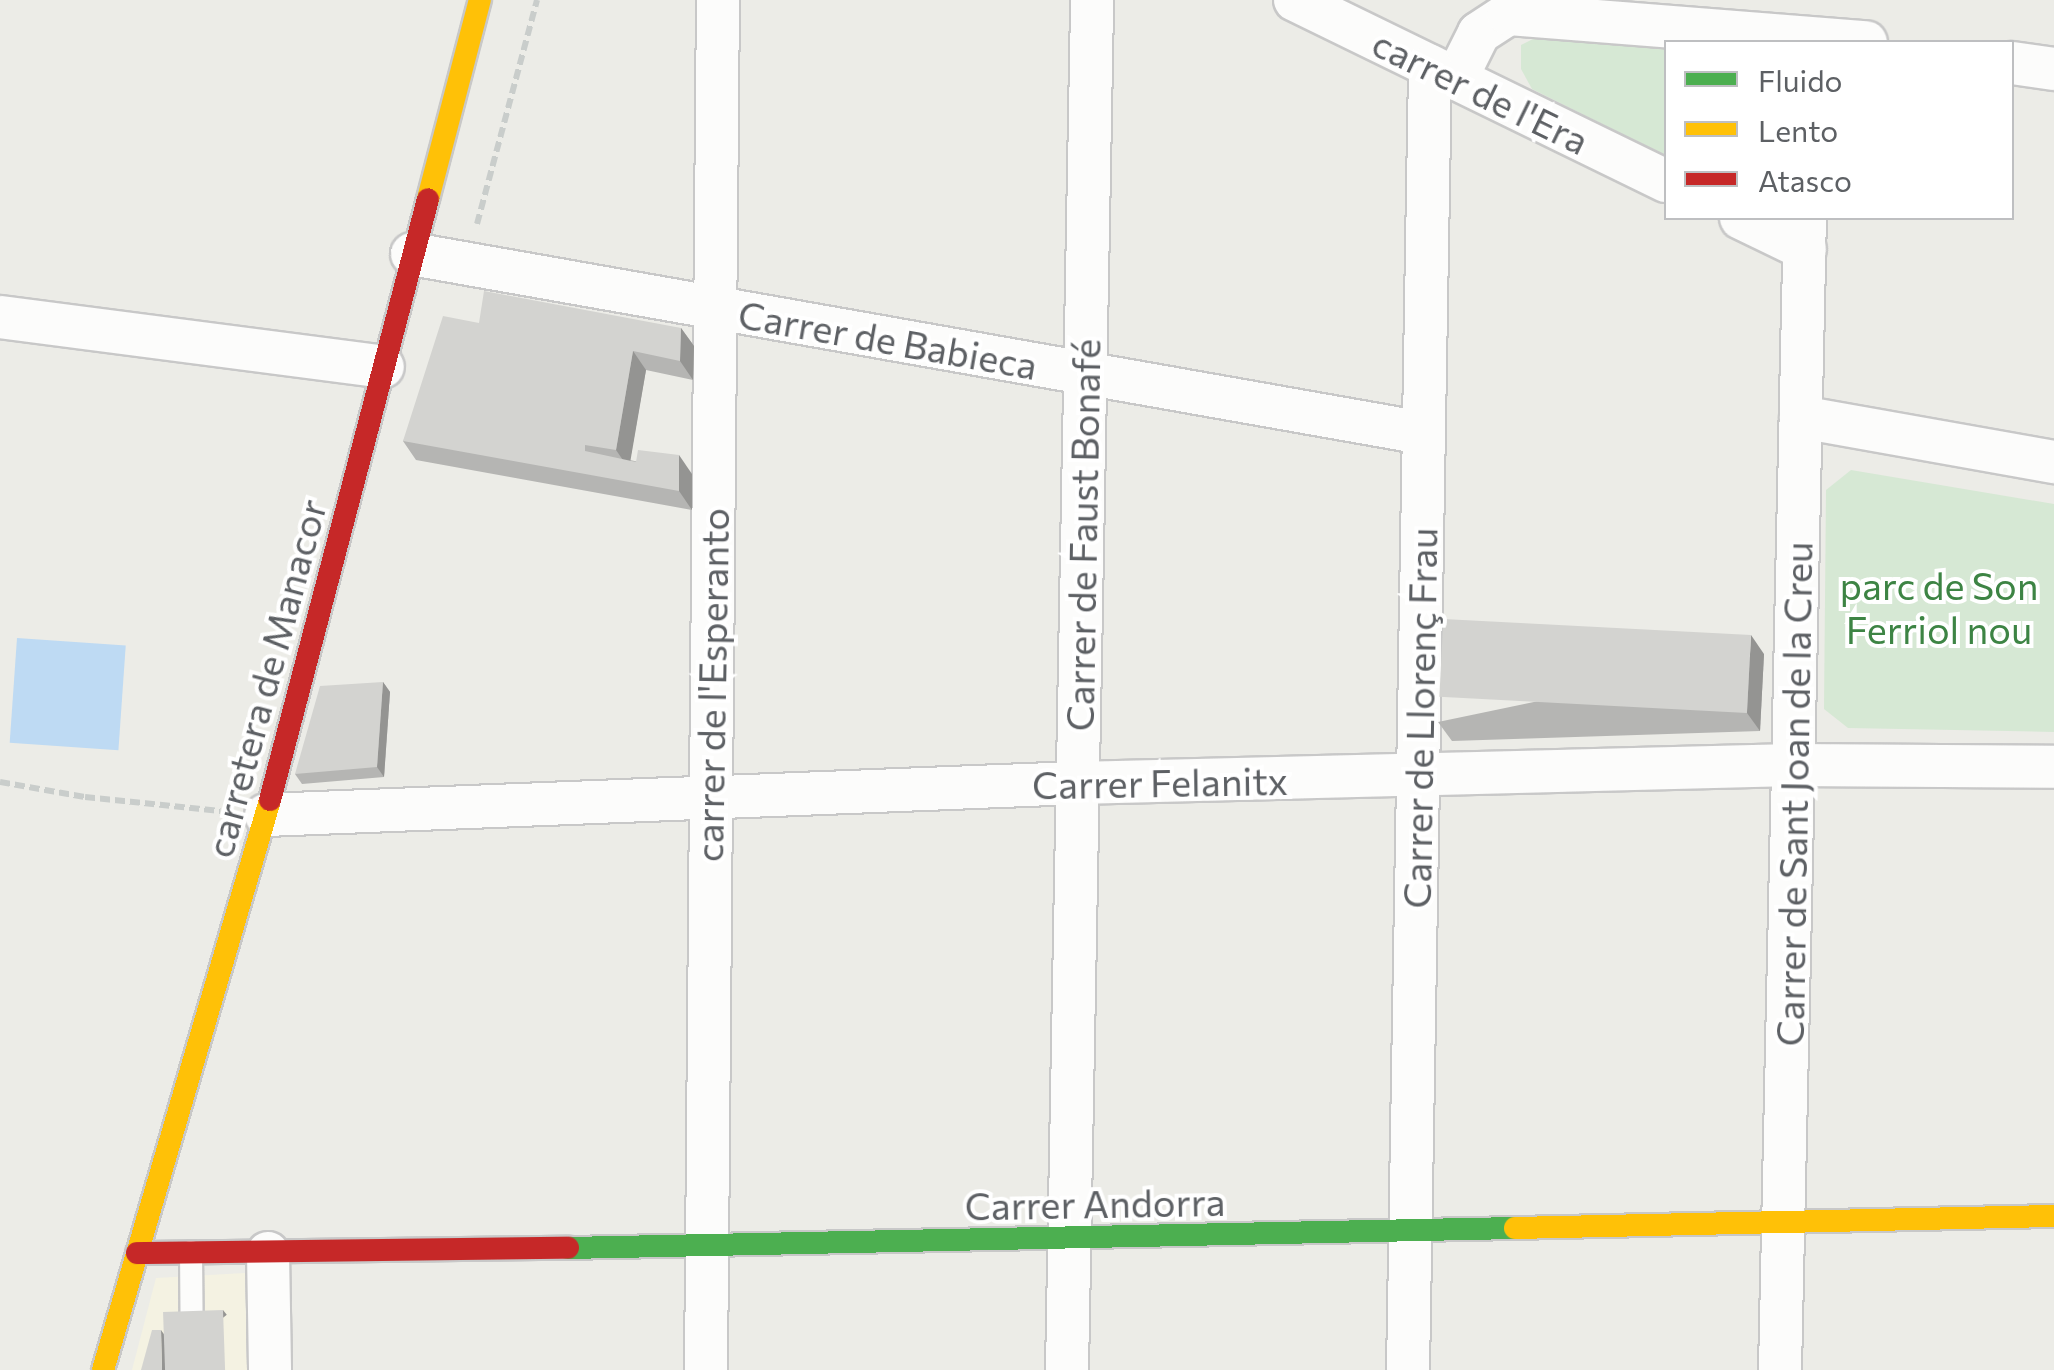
<!DOCTYPE html>
<html>
<head>
<meta charset="utf-8">
<style>
	body { margin:0 }
	#map { position:relative; width:2054px; height:1370px; overflow:hidden; background:#ecece7; font-family:Commissioner,sans-serif }
	div>[style] { position:absolute }
	.commercial>* { inset:0; background:#f4f2e2 }
	.green>* { inset:0; background:#d6e8d4 }
	.water>* { inset:0; background:#bedaf3; transform-origin:0 0 }
	.path>* { height:6px; margin-top:-3px; transform-origin:0; background:repeating-linear-gradient(90deg,#c9cdcb 0 10px,transparent 0 15px) }
	.roads { filter:drop-shadow(2px 0 #c8c8c8) drop-shadow(-2px 0 #c8c8c8) drop-shadow(0 2px #c8c8c8) drop-shadow(0 -2px #c8c8c8) }
	.lane>* { height:22px; margin:-11px; padding:0 11px; transform-origin:11px; border-radius:11px; background:#fcfcfb }
	.street>* { height:42px; margin:-21px; padding:0 21px; transform-origin:21px; border-radius:21px; background:#fcfcfb }
	.fast>* { height:22px; margin:-11px; padding:0 11px; transform-origin:11px; border-radius:11px; background:#4caf50 }
	.slow>* { height:22px; margin:-11px; padding:0 11px; transform-origin:11px; border-radius:11px; background:#ffc107 }
	.jam>* { height:22px; margin:-11px; padding:0 11px; transform-origin:11px; border-radius:11px; background:#c62828 }
	.wall>* { inset:0; background:#b5b5b3 }
	.shaded-wall>* { inset:0; background:#949492; transform-origin:0 0 }
	.building>* { inset:0; background:#d3d3d0; transform-origin:0 0 }
	span { translate:-50% -50%; white-space:nowrap; text-align:center; line-height:1.15; -webkit-text-stroke:8px #fff; paint-order:stroke }
	.street-label { font-size:38px; color:#5d6064 }
	.park-label { font-size:38px; color:#3d8444 }
	.legend { position:absolute; left:1664px; top:40px; width:350px; height:180px; box-sizing:border-box; background:#fff; border:2px solid #bebfc1; margin:0; padding:12px 18px; list-style:none; font-size:30px; color:#5d6064 }
	.legend li { display:flex; align-items:center; gap:20px; height:50px }
	.legend b { width:50px; border:2px solid #bebfc1 }
</style>
</head>
<body>
<div id="map">
	<div class="commercial">
		<div style="clip-path:polygon(245px 1273px,247px 1370px,132px 1370px,156px 1278px)"></div>
	</div>
	<div class="green">
		<div style="clip-path:polygon(1543px 34px,1666px 42px,1666px 156px,1532px 89px,1521px 69px,1521px 45px)"></div>
		<div style="clip-path:polygon(1851px 470px,2054px 504px,2054px 732px,1848px 728px,1824px 709px,1826px 490px)"></div>
	</div>
	<div class="water">
		<div style="left:17px;top:638px;width:109px;height:105px;rotate:4deg"></div>
	</div>
	<div class="path">
		<div style="left:477px;top:224px;width:232px;rotate:-75deg"></div>
		<div style="left:0;top:782px;width:86px;rotate:10deg"></div>
		<div style="left:85px;top:797px;width:136px;rotate:5.9deg"></div>
	</div>
	<div class="roads">
		<div class="lane">
			<div style="left:191px;top:1252px;width:118px;rotate:89.5deg"></div>
		</div>
		<div class="street">
			<div style="left:1295px;top:0;width:413px;rotate:26deg"></div>
			<div style="left:2012px;top:63px;width:42px;rotate:8.1deg"></div>
			<div style="left:1456px;top:79px;width:51px;rotate:-63.4deg"></div>
			<div style="left:1479px;top:33px;width:35px;rotate:-33deg"></div>
			<div style="left:1508px;top:14px;width:359px;rotate:4.5deg"></div>
			<div style="left:1741px;top:218px;width:71px;rotate:25.8deg"></div>
			<div style="left:412px;top:254px;width:1027px;rotate:10.04deg"></div>
			<div style="left:0;top:317px;width:386px;rotate:7.4deg"></div>
			<div style="left:1801px;top:417px;width:257px;rotate:10.1deg"></div>
			<div style="left:266px;top:815px;width:812px;rotate:-2.26deg"></div>
			<div style="left:1077px;top:783px;width:716px;rotate:-1.44deg"></div>
			<div style="left:1793px;top:765px;width:261px;rotate:0.4deg"></div>
			<div style="left:268px;top:1253px;width:117px;rotate:89deg"></div>
			<div style="left:706px;top:1370px;width:1370px;rotate:-89.5deg"></div>
			<div style="left:1067px;top:1370px;width:1370px;rotate:-88.95deg"></div>
			<div style="left:1408px;top:1370px;width:1304px;rotate:-89.03deg"></div>
			<div style="left:1780px;top:1370px;width:1152px;rotate:-88.76deg"></div>
		</div>
		<div class="fast">
			<div style="left:568px;top:1248px;width:947px;rotate:-1.21deg"></div>
		</div>
		<div class="slow">
			<div style="left:428px;top:199px;width:206px;rotate:-75.4deg"></div>
			<div style="left:1515px;top:1228px;width:539px;rotate:-1.28deg"></div>
			<div style="left:103px;top:1370px;width:594px;rotate:-73.67deg"></div>
		</div>
		<div class="jam">
			<div style="left:270px;top:800px;width:621px;rotate:-75.27deg"></div>
			<div style="left:137px;top:1253px;width:431px;rotate:-0.7deg"></div>
		</div>
	</div>
	<div class="wall">
		<div style="clip-path:polygon(479px 323px,681px 328px,694px 346px,693px 380px,646px 370px,630px 460px,692px 474px,692px 510px,416px 460px,403px 441px)"></div>
		<div style="clip-path:polygon(1764px 654px,1760px 731px,1452px 741px,1438px 722px)"></div>
		<div style="clip-path:polygon(383px 682px,390px 692px,384px 777px,302px 784px,295px 774px)"></div>
	</div>
	<div class="shaded-wall">
		<div style="clip-path:polygon(681px 328px,694px 346px,693px 380px,680px 361px)"></div>
		<div style="clip-path:polygon(633px 351px,646px 370px,629px 469px,616px 450px)"></div>
		<div style="clip-path:polygon(679px 455px,692px 474px,692px 510px,679px 491px)"></div>
		<div style="clip-path:polygon(1751px 635px,1764px 654px,1760px 731px,1747px 713px)"></div>
		<div style="clip-path:polygon(383px 682px,390px 692px,384px 777px,377px 767px)"></div>
		<div style="left:223px;top:1310px;width:6px;height:60px;rotate:51deg"></div>
		<div style="clip-path:polygon(161px 1330px,168px 1340px,168px 1370px,162px 1370px)"></div>
	</div>
	<div class="building">
		<div style="clip-path:polygon(484px 291px,681px 328px,680px 361px,633px 351px,616px 450px,585px 445px,585px 451px,636px 462px,638px 450px,679px 455px,679px 491px,403px 441px,443px 316px,479px 323px)"></div>
		<div style="left:1751px;top:635px;width:78px;height:308px;rotate:93deg"></div>
		<div style="clip-path:polygon(383px 682px,377px 767px,295px 774px,320px 686px)"></div>
		<div style="left:223px;top:1310px;width:60px;height:60px;rotate:88deg"></div>
		<div style="clip-path:polygon(152px 1330px,161px 1330px,162px 1370px,141px 1370px)"></div>
	</div>
	<div class="street-label">
		<span style="left:1481px;top:91px;rotate:26deg">carrer de l'Era</span>
		<span style="left:888px;top:339px;rotate:10deg">Carrer de Babieca</span>
		<span style="left:1082px;top:535px;rotate:-89deg">Carrer de Faust Bonafé</span>
		<span style="left:265px;top:678px;rotate:-75deg">carretera de Manacor</span>
		<span style="left:711px;top:685px;rotate:-89deg">carrer de l'Esperanto</span>
		<span style="left:1419px;top:718px;rotate:-89deg">Carrer de Llorenç Frau</span>
		<span style="left:1160px;top:782px;rotate:-1deg">Carrer Felanitx</span>
		<span style="left:1793px;top:794px;rotate:-89deg">Carrer de Sant Joan de la Creu</span>
		<span style="left:1095px;top:1203px;rotate:-1deg">Carrer Andorra</span>
	</div>
	<div class="park-label">
		<span style="left:1939px;top:607px">parc de Son<br>Ferriol nou</span>
	</div>
	<ul class="legend">
	<li><b style="height:12px;background:#4caf50"></b>Fluido</li>
	<li><b style="height:12px;background:#ffc107"></b>Lento</li>
	<li><b style="height:12px;background:#c62828"></b>Atasco</li>
	</ul>
</div>
</body>
</html>
